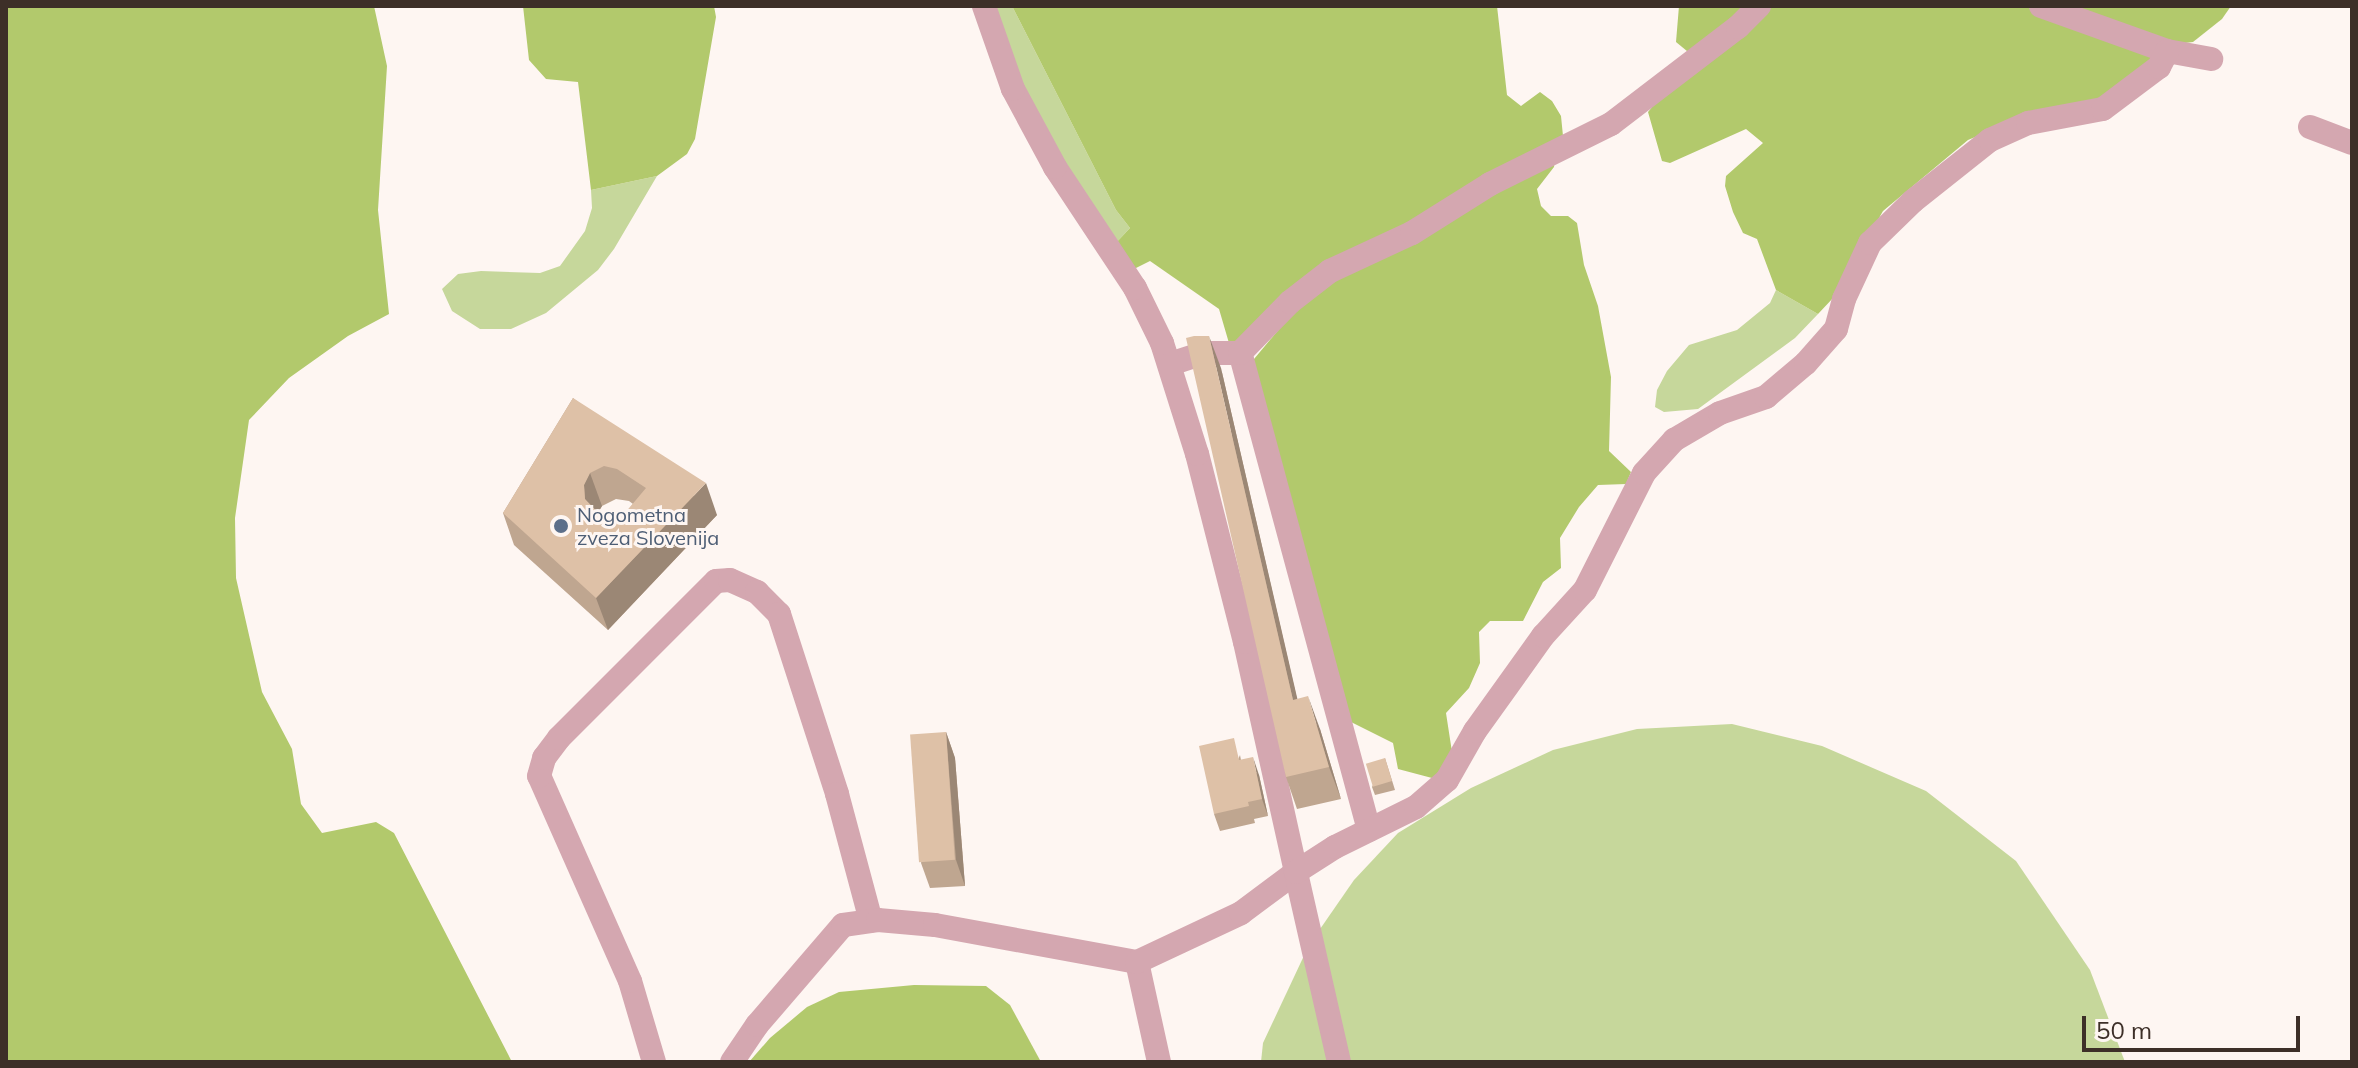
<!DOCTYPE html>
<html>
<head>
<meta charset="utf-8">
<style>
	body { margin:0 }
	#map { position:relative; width:2358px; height:1068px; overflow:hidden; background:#fef6f2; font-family:Mulish,sans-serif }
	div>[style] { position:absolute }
	.green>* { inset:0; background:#c6d79b }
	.forest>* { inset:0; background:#b2c96c }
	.minor>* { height:24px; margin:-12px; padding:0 12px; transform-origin:12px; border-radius:12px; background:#d4a7b0 }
	.wall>* { inset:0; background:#bfa690 }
	.shaded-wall>* { inset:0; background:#9b8775 }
	.building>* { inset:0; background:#dec1a7; transform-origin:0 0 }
	.dots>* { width:22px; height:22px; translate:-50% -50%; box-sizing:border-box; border:4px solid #fef6f2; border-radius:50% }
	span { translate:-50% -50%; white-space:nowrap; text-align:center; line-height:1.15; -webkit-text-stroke:6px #fef6f2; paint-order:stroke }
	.service-label { font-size:20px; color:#4e5e75 }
	.left { translate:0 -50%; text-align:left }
	.frame { position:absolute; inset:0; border:8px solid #3d2f28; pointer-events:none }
	.scale { position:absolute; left:2082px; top:1016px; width:218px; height:36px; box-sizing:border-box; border:4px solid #3d2f28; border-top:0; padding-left:10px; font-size:24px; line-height:28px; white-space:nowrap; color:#3d2f28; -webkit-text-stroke:6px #fef6f2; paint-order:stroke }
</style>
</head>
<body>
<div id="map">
	<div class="green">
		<div style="clip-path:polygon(990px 6px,1012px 6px,1116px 210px,1130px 228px,1114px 245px,1026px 97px)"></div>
		<div style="clip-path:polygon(657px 176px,614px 249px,598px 270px,546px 313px,511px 329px,480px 329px,452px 311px,442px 289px,458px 274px,481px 271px,540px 273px,560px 266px,585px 231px,592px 208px,591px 190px)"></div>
		<div style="clip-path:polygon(1776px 290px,1818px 314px,1795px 338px,1698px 409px,1664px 412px,1655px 407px,1657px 390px,1667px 371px,1689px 345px,1737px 330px,1770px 303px)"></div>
		<div style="clip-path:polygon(1732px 724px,1822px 746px,1926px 791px,2016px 861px,2090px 970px,2125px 1062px,1261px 1062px,1263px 1043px,1309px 945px,1354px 880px,1398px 833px,1471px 788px,1553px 750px,1637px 729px)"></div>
	</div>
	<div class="forest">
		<div style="clip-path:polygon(6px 6px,374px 6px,387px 66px,378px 210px,389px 314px,348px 336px,289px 378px,249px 420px,235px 518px,236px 578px,262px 692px,292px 749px,301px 804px,322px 833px,376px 822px,394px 833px,512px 1062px,6px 1062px)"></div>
		<div style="clip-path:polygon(523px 6px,714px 6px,716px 17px,695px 139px,687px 154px,657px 176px,591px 190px,578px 82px,546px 79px,529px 60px)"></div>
		<div style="clip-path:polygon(1012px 6px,1497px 6px,1507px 95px,1521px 106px,1540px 92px,1552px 101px,1561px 116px,1563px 136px,1509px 165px,1231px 350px,1219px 309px,1150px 261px,1134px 269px,1114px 245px,1130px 228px,1116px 210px)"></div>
		<div style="clip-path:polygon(1679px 6px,1753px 6px,1693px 56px,1676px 42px)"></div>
		<div style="clip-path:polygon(1765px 6px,2024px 6px,2174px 64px,2112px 100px,2028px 115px,1968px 140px,1883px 211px,1834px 297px,1818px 314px,1776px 290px,1757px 239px,1743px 233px,1733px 212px,1725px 186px,1726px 176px,1763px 143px,1746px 129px,1670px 163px,1662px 161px,1648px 112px,1669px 87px)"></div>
		<div style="clip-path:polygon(2063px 6px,2231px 6px,2222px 19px,2193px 42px,2176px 44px)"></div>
		<div style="clip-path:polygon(1556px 152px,1554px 167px,1537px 189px,1541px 206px,1551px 216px,1568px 216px,1577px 223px,1584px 265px,1598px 306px,1611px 377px,1609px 451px,1631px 472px,1626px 484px,1598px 485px,1579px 507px,1560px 538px,1561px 568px,1543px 582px,1523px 621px,1490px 621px,1479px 632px,1480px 663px,1469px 688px,1446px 713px,1452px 752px,1440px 773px,1432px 778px,1398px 769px,1393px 743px,1339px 716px,1239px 377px,1305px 298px)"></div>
		<div style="clip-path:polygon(914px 985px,986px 986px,1010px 1005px,1041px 1062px,749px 1062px,770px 1038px,807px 1007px,839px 992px)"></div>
	</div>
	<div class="minor">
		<div style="left:2041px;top:6px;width:134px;rotate:19.7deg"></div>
		<div style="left:2167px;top:51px;width:45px;rotate:10.3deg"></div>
		<div style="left:2310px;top:127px;width:45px;rotate:20.9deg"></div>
		<div style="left:1170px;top:364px;width:35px;rotate:-18deg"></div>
		<div style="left:1203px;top:353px;width:37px"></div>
		<div style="left:1369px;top:830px;width:494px;rotate:-105.1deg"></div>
		<div style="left:1240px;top:353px;width:71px;rotate:-45.6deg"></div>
		<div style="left:1290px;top:302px;width:51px;rotate:-37.8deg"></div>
		<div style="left:1330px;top:271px;width:90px;rotate:-24.9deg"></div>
		<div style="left:1412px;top:233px;width:92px;rotate:-32.1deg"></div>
		<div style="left:1490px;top:184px;width:135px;rotate:-26.4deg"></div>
		<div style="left:1611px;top:124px;width:160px;rotate:-37.4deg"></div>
		<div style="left:1738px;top:27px;width:30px;rotate:-45deg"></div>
		<div style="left:1137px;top:962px;width:102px;rotate:77.6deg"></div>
		<div style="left:654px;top:1062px;width:84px;rotate:-106.5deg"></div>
		<div style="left:630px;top:981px;width:224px;rotate:-113.9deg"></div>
		<div style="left:539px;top:776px;width:19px;rotate:-74deg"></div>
		<div style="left:544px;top:758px;width:25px;rotate:-53deg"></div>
		<div style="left:559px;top:738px;width:222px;rotate:-45deg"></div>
		<div style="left:716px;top:581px;width:14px;rotate:-4deg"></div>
		<div style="left:730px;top:580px;width:30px;rotate:24deg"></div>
		<div style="left:757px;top:592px;width:31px;rotate:45deg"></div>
		<div style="left:779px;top:614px;width:189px;rotate:72.1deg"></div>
		<div style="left:837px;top:794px;width:131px;rotate:75deg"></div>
		<div style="left:732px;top:1062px;width:45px;rotate:-56deg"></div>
		<div style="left:757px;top:1025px;width:132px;rotate:-49.3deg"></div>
		<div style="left:843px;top:925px;width:35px;rotate:-8deg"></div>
		<div style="left:878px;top:920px;width:57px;rotate:5deg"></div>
		<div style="left:935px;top:925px;width:205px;rotate:10.4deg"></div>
		<div style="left:1137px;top:962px;width:115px;rotate:-25.2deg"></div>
		<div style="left:1241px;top:913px;width:69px;rotate:-36.7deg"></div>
		<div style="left:1296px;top:872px;width:236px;rotate:-102.5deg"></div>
		<div style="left:1245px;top:642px;width:194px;rotate:-104.3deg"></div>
		<div style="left:1197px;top:454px;width:116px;rotate:-107.5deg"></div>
		<div style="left:1162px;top:343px;width:61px;rotate:-116.1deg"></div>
		<div style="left:1135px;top:288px;width:145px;rotate:-123.5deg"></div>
		<div style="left:1055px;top:167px;width:89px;rotate:-118.3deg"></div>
		<div style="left:1013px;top:89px;width:88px;rotate:-109.3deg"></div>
		<div style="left:1339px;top:1062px;width:195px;rotate:-102.8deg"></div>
		<div style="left:1296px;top:872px;width:46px;rotate:-32.7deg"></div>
		<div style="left:1335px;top:847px;width:90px;rotate:-26.3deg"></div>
		<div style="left:1416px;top:807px;width:41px;rotate:-41.1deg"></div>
		<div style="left:1447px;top:780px;width:56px;rotate:-60.3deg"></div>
		<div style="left:1475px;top:731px;width:117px;rotate:-54.4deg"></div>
		<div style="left:1543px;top:636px;width:62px;rotate:-47.6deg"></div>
		<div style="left:1585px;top:590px;width:131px;rotate:-63.2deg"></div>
		<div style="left:1644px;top:473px;width:45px;rotate:-47.7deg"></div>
		<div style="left:1674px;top:440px;width:53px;rotate:-30.4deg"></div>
		<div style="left:1720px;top:413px;width:49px;rotate:-19.2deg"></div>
		<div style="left:1766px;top:397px;width:52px;rotate:-40.4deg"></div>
		<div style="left:1806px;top:363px;width:45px;rotate:-48.6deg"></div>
		<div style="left:1836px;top:329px;width:31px;rotate:-75deg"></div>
		<div style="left:1844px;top:299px;width:62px;rotate:-65.1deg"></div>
		<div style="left:1870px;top:243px;width:60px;rotate:-44.3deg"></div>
		<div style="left:1913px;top:201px;width:98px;rotate:-38.4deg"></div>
		<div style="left:1990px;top:140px;width:42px;rotate:-24.1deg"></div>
		<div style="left:2028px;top:123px;width:76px;rotate:-10.6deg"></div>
		<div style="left:2103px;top:109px;width:70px;rotate:-36.9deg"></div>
		<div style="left:2159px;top:67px;width:18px;rotate:-63deg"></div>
	</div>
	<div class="wall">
		<div style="clip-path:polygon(1221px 368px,1297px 699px,1320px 729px,1341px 799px,1297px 809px,1286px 777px)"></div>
		<div style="clip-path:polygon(evenodd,573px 398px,717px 515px,608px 630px,514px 545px,503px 513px,573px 398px,616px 499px,629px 501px,633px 504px,625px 513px,606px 521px,598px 513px,602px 506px,616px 499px)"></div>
		<div style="clip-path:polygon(946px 732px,955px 758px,965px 886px,930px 888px,921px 863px)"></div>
		<div style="clip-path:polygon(1240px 755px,1241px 760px,1259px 775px,1268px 816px,1254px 819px,1255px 823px,1220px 831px,1214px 814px)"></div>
		<div style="clip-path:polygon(1385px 758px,1395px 790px,1375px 795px,1372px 787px)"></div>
	</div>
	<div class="shaded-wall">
		<div style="clip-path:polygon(1209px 336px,1221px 368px,1305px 732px,1293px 700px)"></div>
		<div style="clip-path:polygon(590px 473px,602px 506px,595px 517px,585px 499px,584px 485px)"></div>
		<div style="clip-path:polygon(706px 483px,717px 515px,608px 630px,596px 598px)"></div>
		<div style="clip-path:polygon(1308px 696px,1320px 729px,1341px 799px,1329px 767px)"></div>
		<div style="clip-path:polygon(946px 732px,955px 758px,965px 886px,956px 860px)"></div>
		<div style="clip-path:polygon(1253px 757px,1259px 775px,1268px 816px,1262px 799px)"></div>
	</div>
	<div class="building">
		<div style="clip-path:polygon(1194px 336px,1209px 336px,1293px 700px,1308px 696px,1329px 767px,1286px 777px,1186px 338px)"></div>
		<div style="clip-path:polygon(evenodd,573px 398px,706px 483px,596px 598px,503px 513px,573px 398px,604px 466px,617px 469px,646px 488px,625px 513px,606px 521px,585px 499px,584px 485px,590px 473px,604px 466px)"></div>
		<div style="left:946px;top:732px;width:128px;height:36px;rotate:86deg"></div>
		<div style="clip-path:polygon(1234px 738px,1239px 760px,1253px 757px,1262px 799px,1248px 802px,1249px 806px,1214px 814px,1199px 746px)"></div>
		<div style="left:1385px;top:758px;width:24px;height:20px;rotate:73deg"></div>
	</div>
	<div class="dots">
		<div style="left:561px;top:526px;background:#5c6f8a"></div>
	</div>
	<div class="service-label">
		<span class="left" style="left:577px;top:526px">Nogometna<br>zveza Slovenija</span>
	</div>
	<div class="frame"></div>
	<div class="scale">50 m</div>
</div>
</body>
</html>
